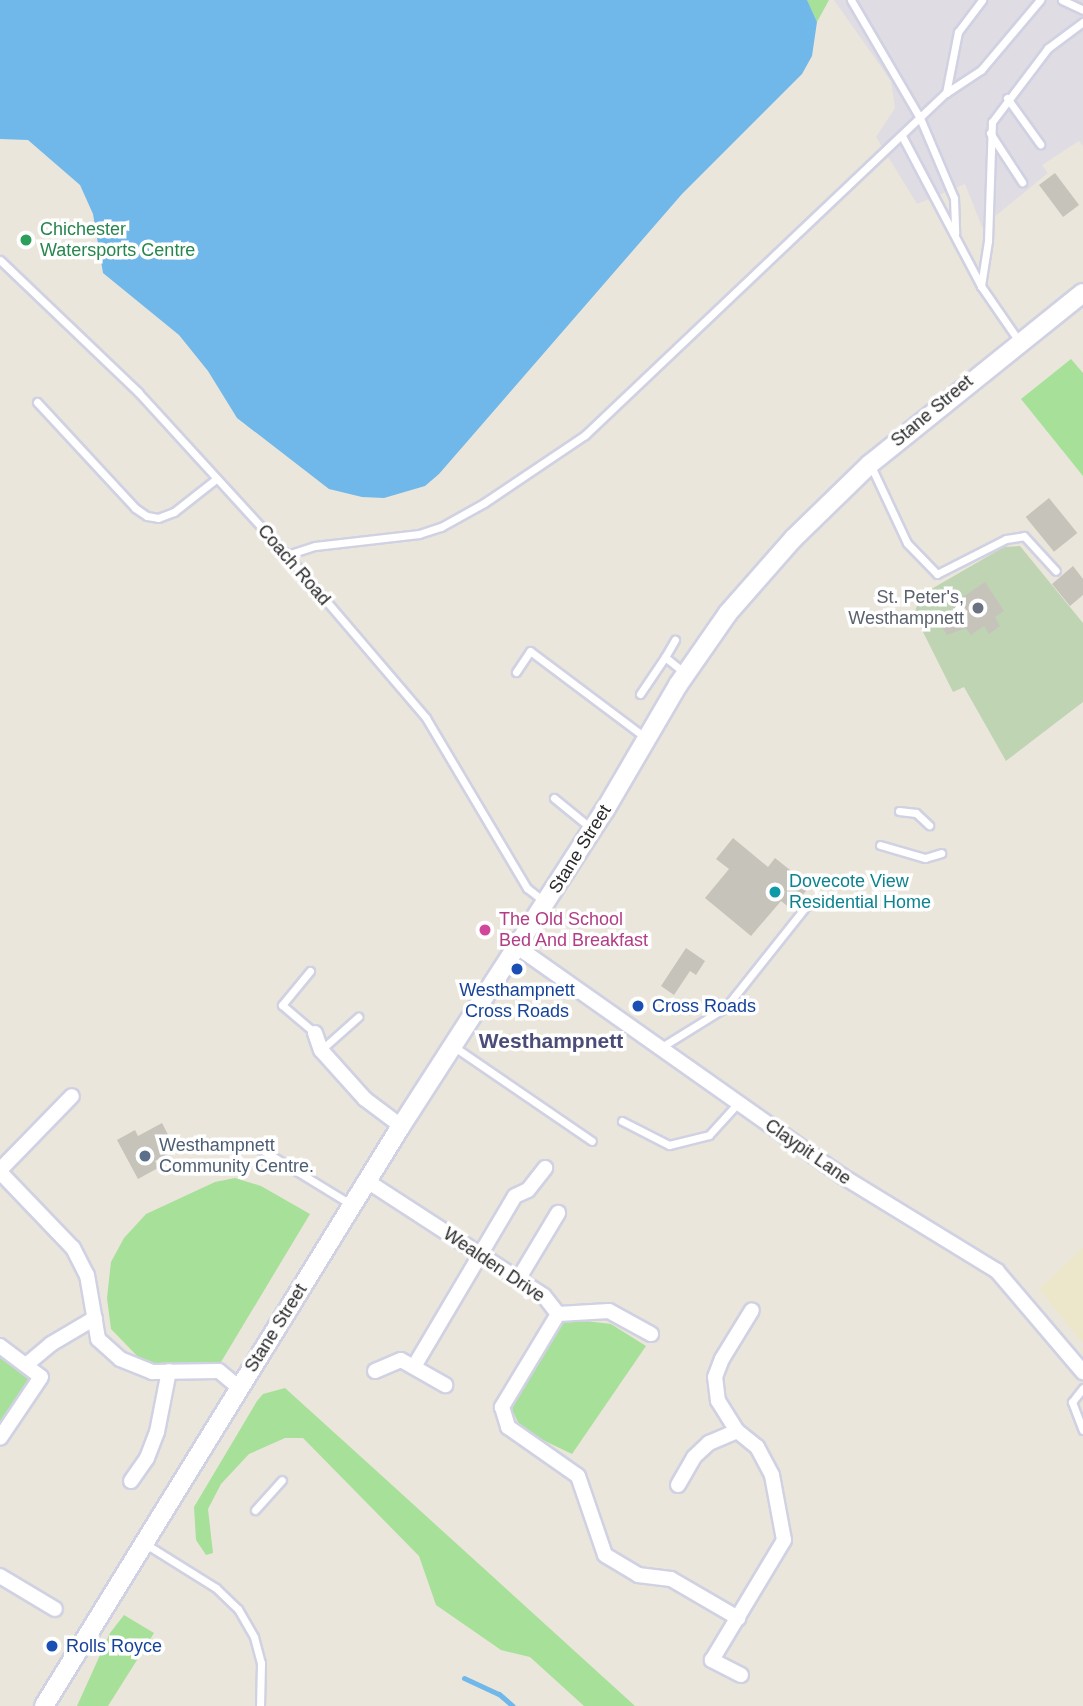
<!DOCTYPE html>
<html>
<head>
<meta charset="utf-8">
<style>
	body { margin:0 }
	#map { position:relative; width:1083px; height:1706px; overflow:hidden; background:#ebe6db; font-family:Helvetica,sans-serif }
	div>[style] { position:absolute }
	.industrial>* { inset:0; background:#dfdce3 }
	.education>* { inset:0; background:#ece6cb }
	.green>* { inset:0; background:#a6e099 }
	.cemetery>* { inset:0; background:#bed4b3 }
	.water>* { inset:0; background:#70b7ea }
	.stream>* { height:5px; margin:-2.5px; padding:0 2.5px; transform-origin:2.5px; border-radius:2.5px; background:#70b7ea }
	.building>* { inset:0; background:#c6c3bb; transform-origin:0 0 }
	.roads { filter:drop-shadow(2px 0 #d0d1e2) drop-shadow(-2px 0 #d0d1e2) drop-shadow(0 2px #d0d1e2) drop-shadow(0 -2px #d0d1e2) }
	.service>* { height:7px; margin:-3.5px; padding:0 3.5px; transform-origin:3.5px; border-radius:3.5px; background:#fff }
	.minor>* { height:14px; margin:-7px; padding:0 7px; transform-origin:7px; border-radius:7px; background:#fff }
	.tertiary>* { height:18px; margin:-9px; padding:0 9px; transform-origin:9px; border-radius:9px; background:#fff }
	.dots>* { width:19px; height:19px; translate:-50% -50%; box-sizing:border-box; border:4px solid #fff; border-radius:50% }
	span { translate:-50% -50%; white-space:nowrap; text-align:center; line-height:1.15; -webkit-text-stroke:7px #fff; paint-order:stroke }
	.leisure-label { font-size:18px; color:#27864d }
	.left { translate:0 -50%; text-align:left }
	.street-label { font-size:18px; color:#292929 }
	.worship-label { font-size:18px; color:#5b616d }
	.right { translate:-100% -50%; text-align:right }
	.culture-label { font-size:18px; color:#0d838f }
	.hotel-label { font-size:18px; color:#b23c85 }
	.transit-label { font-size:18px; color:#164399 }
	.service-label { font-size:18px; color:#4e5e75 }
	.quarter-label { font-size:21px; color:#4b4c78; font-weight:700 }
</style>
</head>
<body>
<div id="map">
	<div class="industrial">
		<div style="clip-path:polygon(834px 0,1083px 0,1083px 146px,1079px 141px,1042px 165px,1048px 173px,982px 227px,965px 184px,917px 204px,876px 137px,895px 108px,891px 81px)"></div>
	</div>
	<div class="education">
		<div style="clip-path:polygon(1083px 1247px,1083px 1344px,1039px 1289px)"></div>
	</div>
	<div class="green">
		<div style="clip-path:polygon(807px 0,829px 0,817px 22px,808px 3px)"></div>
		<div style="clip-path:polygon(1071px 359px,1083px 373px,1083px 476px,1021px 399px)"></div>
		<div style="clip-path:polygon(235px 1178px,261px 1186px,310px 1214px,218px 1367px,160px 1367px,142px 1361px,111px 1329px,107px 1298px,111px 1262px,124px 1238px,146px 1214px,215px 1182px)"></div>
		<div style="clip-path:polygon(569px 1319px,611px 1324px,646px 1346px,572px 1454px,522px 1430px,512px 1410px,514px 1398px,558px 1326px)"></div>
		<div style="clip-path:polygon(0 1352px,34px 1378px,0 1430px)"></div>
		<div style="clip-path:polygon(285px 1388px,370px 1465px,635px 1706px,584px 1706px,530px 1657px,501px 1650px,436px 1605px,419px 1556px,303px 1438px,285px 1438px,249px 1454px,221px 1484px,208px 1509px,213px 1553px,206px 1555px,196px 1540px,194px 1507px,257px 1401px,263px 1394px)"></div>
		<div style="clip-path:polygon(124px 1615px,154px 1633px,108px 1706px,77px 1706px,110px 1633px)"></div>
	</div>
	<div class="cemetery">
		<div style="clip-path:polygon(1020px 546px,1083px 623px,1083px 702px,1006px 761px,964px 687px,953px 692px,914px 614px,921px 595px,1004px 547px)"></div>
	</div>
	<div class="water">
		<div style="clip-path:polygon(0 0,807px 0,817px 22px,812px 56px,802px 74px,682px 194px,439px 474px,425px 486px,384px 498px,362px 497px,329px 489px,237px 418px,208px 371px,179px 335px,103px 273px,93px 214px,80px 185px,28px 140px,0 139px)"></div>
	</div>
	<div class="stream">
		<div style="left:464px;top:1678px;width:38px;rotate:25deg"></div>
		<div style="left:499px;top:1694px;width:18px;rotate:41deg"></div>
	</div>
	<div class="building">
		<div style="left:1055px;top:173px;width:40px;height:20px;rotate:53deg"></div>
		<div style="left:1049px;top:498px;width:45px;height:30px;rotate:51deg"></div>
		<div style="clip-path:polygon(1073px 566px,1083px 579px,1083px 595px,1070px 606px,1052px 584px)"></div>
		<div style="clip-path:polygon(985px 582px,1004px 611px,995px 617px,1000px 626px,989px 634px,984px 626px,971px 635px,966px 628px,947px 635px,939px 622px,956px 612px,951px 605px)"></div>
		<div style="clip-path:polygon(733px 838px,768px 867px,775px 858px,810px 886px,791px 909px,781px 901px,751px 936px,705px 898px,729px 869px,716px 859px)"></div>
		<div style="clip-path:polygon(686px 948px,705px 961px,696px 975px,690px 971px,674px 995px,661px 986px)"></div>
		<div style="clip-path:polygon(162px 1123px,176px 1150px,155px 1161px,158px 1168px,138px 1179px,117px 1140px,135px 1130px,138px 1136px)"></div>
	</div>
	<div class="roads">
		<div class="service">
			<div style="left:851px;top:0;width:137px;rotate:59.7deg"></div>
			<div style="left:920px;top:118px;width:87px;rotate:67deg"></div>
			<div style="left:954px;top:198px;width:35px;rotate:88deg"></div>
			<div style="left:1062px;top:0;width:23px;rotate:25deg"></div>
			<div style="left:946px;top:93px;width:62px;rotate:-78.9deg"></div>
			<div style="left:958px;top:32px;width:40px;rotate:-53deg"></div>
			<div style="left:1007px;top:98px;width:57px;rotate:54.3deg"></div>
			<div style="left:990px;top:133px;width:59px;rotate:56.9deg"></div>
			<div style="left:902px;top:136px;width:170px;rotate:62.2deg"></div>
			<div style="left:981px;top:286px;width:67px;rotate:55.4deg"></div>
			<div style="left:0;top:260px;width:191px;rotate:43.7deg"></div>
			<div style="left:138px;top:392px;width:221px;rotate:47.6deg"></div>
			<div style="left:287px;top:555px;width:214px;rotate:49.5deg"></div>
			<div style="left:426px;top:718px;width:198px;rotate:59.3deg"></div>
			<div style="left:527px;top:888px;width:23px;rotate:38deg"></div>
			<div style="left:981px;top:286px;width:46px;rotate:-81.2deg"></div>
			<div style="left:988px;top:241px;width:119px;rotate:-88.1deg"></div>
			<div style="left:992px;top:122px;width:93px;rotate:-52.9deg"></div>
			<div style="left:1048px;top:48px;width:44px;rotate:-36.6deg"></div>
			<div style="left:37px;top:402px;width:144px;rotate:47.2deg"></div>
			<div style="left:135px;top:508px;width:14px;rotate:34deg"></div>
			<div style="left:147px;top:516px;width:11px;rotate:10deg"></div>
			<div style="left:158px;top:518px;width:17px;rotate:-21deg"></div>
			<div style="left:174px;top:512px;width:53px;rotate:-38.2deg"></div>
			<div style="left:870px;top:464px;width:87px;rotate:64.9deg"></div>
			<div style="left:907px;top:543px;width:43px;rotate:45.9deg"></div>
			<div style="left:937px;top:574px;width:77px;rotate:-26.9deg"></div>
			<div style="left:1006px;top:539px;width:18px;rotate:-9deg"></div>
			<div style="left:1024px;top:536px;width:47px;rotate:47.6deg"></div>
			<div style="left:287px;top:555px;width:29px;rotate:-18deg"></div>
			<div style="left:315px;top:546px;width:105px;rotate:-6.6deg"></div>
			<div style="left:419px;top:534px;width:23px;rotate:-18deg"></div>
			<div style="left:441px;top:527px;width:49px;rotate:-29.2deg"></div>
			<div style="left:484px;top:503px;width:122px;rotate:-34deg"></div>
			<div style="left:585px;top:435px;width:497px;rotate:-43.5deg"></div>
			<div style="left:946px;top:93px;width:42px;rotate:-33.3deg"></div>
			<div style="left:981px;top:70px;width:92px;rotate:-49.9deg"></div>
			<div style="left:665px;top:657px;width:20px;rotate:-60deg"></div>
			<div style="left:516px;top:672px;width:25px;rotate:-56deg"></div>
			<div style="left:530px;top:651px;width:145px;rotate:36.9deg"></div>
			<div style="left:640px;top:694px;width:45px;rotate:-56deg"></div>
			<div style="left:665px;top:657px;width:26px;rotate:39deg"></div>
			<div style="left:554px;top:798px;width:49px;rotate:39.2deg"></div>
			<div style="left:899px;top:811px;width:17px;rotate:7deg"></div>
			<div style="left:916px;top:813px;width:18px;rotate:43deg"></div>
			<div style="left:880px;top:845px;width:47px;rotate:16.1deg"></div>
			<div style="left:925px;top:858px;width:17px;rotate:-17deg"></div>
			<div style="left:310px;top:971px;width:44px;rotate:129.5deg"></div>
			<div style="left:282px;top:1005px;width:43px;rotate:40.3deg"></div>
			<div style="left:453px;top:1046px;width:168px;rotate:34.4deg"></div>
			<div style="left:660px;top:1048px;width:78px;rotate:-31.8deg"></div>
			<div style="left:726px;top:1007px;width:132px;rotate:-51.5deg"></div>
			<div style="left:321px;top:1050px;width:50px;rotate:-41.7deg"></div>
			<div style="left:622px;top:1121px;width:53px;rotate:27.1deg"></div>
			<div style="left:669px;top:1145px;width:41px;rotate:-14deg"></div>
			<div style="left:709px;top:1135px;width:43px;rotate:-47.8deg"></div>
			<div style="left:259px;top:1148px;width:109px;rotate:31.5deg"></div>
			<div style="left:1083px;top:1388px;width:18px;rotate:128deg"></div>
			<div style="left:1072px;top:1402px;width:30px;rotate:69deg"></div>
			<div style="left:255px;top:1510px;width:40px;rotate:-48deg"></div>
			<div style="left:144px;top:1543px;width:85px;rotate:32deg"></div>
			<div style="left:216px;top:1588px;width:30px;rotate:44deg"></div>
			<div style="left:238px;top:1609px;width:32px;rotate:60deg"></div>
			<div style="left:254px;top:1637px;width:27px;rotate:75deg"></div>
			<div style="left:261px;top:1663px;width:43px;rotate:91.3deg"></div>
		</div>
		<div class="minor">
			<div style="left:516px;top:946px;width:399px;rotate:35.2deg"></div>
			<div style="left:842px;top:1176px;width:182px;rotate:31.5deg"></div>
			<div style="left:997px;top:1271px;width:133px;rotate:49.6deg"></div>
			<div style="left:315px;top:1033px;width:18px;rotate:71deg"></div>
			<div style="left:321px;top:1050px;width:66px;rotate:48.1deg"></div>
			<div style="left:365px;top:1099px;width:45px;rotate:36.9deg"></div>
			<div style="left:0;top:1170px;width:103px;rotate:-45.8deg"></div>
			<div style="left:0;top:1172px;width:105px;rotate:46.2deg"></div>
			<div style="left:73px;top:1248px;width:30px;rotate:63deg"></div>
			<div style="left:87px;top:1275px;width:65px;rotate:80.2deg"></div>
			<div style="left:98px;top:1339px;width:30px;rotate:42deg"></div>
			<div style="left:120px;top:1359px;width:35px;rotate:22deg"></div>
			<div style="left:152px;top:1372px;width:67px;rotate:-0.9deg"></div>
			<div style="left:219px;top:1371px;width:26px;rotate:40deg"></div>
			<div style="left:367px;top:1181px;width:211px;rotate:33deg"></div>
			<div style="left:544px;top:1296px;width:23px;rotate:52deg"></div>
			<div style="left:519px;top:1278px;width:76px;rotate:-59deg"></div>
			<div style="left:558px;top:1314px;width:109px;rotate:121.1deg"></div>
			<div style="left:502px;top:1407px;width:21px;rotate:73deg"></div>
			<div style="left:508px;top:1427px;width:85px;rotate:35deg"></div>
			<div style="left:578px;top:1476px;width:83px;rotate:71.1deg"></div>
			<div style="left:605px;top:1555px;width:39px;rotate:31deg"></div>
			<div style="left:638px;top:1575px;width:33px;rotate:7deg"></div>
			<div style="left:671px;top:1579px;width:78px;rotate:30.2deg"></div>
			<div style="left:558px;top:1314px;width:51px;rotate:-3.4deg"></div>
			<div style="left:609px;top:1311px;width:48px;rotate:28.7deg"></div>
			<div style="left:0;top:1346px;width:51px;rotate:37.1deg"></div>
			<div style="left:41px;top:1377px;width:73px;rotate:123.9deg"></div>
			<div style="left:26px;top:1365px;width:33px;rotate:-40deg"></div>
			<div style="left:51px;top:1344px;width:51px;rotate:-30.6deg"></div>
			<div style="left:415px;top:1365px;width:196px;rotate:-59.4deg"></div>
			<div style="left:515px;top:1196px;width:14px;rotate:-25deg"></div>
			<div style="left:528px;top:1190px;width:28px;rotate:-52deg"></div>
			<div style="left:375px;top:1371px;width:28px;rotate:-23deg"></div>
			<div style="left:401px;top:1360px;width:51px;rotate:29.6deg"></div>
			<div style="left:131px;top:1481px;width:28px;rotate:-55deg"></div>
			<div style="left:147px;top:1458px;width:28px;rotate:-69deg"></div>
			<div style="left:157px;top:1432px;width:62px;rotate:-78.9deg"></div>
			<div style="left:678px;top:1485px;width:32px;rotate:-60deg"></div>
			<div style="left:694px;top:1457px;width:21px;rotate:-43deg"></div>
			<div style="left:709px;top:1443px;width:30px;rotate:-23deg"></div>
			<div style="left:0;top:1576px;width:64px;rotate:31deg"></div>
			<div style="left:741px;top:1675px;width:33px;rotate:-153deg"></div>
			<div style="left:712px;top:1660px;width:140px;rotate:-59deg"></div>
			<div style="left:784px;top:1540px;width:66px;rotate:-100.5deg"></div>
			<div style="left:772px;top:1475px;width:32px;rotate:-118deg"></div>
			<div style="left:757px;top:1447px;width:26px;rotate:-141deg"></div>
			<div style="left:737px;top:1431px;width:36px;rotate:-122deg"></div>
			<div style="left:718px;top:1401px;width:24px;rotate:-97deg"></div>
			<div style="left:715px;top:1377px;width:19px;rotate:-69deg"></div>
			<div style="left:722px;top:1359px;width:57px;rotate:-58.5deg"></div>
		</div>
		<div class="tertiary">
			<div style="left:44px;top:1706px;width:681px;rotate:-58.39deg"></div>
			<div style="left:401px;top:1126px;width:376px;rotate:-57.2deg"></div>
			<div style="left:605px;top:810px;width:145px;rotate:-59.7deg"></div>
			<div style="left:678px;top:685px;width:88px;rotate:-55.2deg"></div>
			<div style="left:728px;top:613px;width:100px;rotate:-48.7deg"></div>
			<div style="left:794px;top:538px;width:106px;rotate:-44.2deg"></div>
			<div style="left:870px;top:464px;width:273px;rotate:-38.8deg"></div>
		</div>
	</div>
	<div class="dots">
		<div style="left:26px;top:240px;background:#2e9e5b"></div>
		<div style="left:978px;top:608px;background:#6b7280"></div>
		<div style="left:775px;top:892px;background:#0f9aa8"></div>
		<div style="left:485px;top:930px;background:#d1479c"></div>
		<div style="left:517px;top:969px;background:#1a4fb4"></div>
		<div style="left:638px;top:1006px;background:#1a4fb4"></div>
		<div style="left:145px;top:1156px;background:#5c6f8a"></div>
		<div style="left:52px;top:1646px;background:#1a4fb4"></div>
	</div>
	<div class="leisure-label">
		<span class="left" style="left:40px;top:240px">Chichester<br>Watersports Centre</span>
	</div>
	<div class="street-label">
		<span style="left:932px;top:411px;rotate:-40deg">Stane Street</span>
		<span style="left:294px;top:565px;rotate:49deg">Coach Road</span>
		<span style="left:580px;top:849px;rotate:-58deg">Stane Street</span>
		<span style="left:808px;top:1152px;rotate:35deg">Claypit Lane</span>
		<span style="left:494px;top:1265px;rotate:34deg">Wealden Drive</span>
		<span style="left:276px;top:1328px;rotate:-58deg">Stane Street</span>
	</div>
	<div class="worship-label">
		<span class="right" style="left:964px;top:608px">St. Peter's,<br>Westhampnett</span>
	</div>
	<div class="culture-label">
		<span class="left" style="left:789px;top:892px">Dovecote View<br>Residential Home</span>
	</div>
	<div class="hotel-label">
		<span class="left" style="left:499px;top:930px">The Old School<br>Bed And Breakfast</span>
	</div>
	<div class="transit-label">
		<span style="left:517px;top:1001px">Westhampnett<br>Cross Roads</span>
		<span class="left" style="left:652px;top:1006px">Cross Roads</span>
		<span class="left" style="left:66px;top:1646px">Rolls Royce</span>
	</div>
	<div class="service-label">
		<span class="left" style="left:159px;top:1156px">Westhampnett<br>Community Centre.</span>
	</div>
	<div class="quarter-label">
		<span style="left:551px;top:1041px">Westhampnett</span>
	</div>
</div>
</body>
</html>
